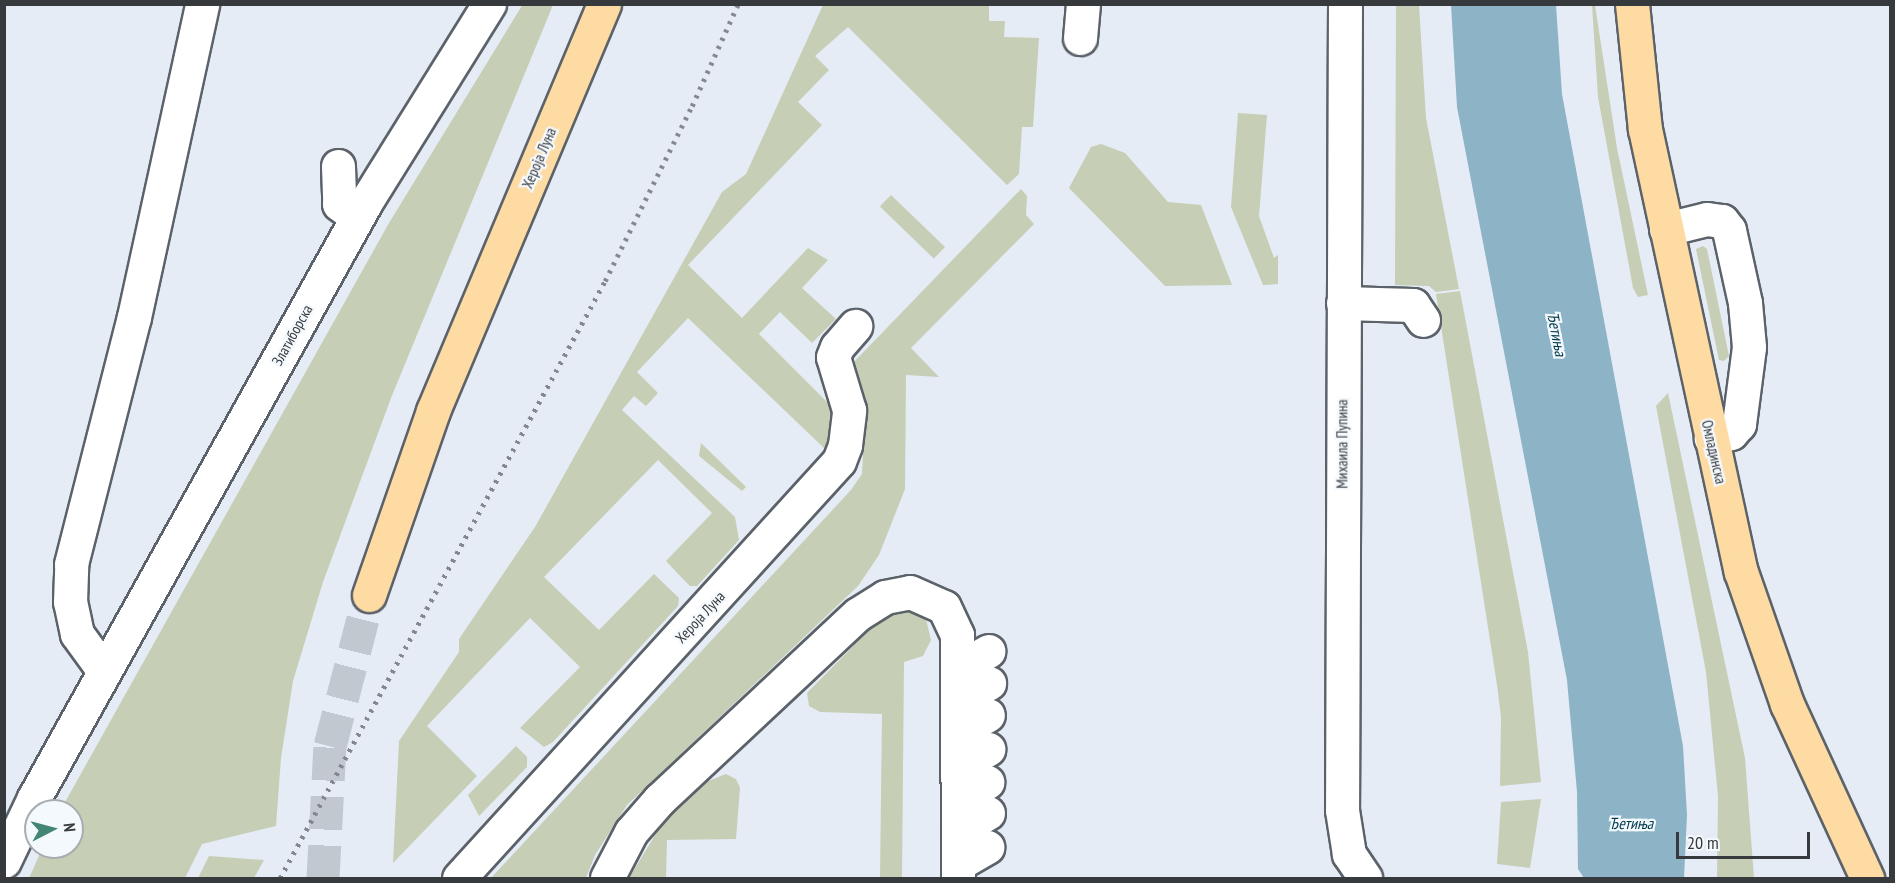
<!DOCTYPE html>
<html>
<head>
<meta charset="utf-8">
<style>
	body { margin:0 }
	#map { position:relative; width:1895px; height:883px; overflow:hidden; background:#e5ecf5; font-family:"PT Sans Narrow",sans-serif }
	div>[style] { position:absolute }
	.green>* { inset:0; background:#c6ceb6; transform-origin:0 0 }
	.water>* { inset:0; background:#8db3c7 }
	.major-tunnel>* { height:33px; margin-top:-16.5px; transform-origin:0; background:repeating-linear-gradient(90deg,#c2c8d0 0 33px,transparent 0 49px) }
	.roads { filter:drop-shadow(2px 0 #5b6269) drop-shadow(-2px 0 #5b6269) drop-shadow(0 2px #5b6269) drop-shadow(0 -2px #5b6269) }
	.minor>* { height:33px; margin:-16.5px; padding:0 16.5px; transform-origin:16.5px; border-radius:16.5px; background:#fff }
	.major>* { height:33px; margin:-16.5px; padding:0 16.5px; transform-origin:16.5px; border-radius:16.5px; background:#fddba3 }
	.rail>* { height:4.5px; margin-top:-2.25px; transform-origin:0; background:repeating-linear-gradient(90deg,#84888e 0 3px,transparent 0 9px) }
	span { translate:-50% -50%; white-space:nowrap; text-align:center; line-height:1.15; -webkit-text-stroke:4.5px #f4f9fe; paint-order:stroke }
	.street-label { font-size:15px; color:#373a3d }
	.water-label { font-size:16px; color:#00394e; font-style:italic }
	.frame { position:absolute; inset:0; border:6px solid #373a3d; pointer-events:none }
	.north { position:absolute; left:24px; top:799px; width:60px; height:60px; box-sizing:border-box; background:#f4f9fe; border:2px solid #a8adb1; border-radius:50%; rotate:84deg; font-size:16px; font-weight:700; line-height:24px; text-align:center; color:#373a3d }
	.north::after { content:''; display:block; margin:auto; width:21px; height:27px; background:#438576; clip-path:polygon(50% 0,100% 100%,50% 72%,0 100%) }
	.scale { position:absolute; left:1676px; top:832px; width:134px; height:27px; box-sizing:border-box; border:3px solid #373a3d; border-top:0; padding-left:8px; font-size:18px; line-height:21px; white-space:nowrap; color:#373a3d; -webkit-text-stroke:4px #f4f9fe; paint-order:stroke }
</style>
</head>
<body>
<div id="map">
	<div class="green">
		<div style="clip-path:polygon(523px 4px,553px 5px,391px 398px,323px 582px,293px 681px,281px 758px,276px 826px,202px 844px,185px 878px,29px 878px,43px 847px,72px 847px,72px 811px,60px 811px,64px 804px,389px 223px)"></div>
		<div style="clip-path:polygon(823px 5px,989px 5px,989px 21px,1005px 21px,1004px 37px,1039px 38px,1033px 127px,1022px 127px,1019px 174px,1007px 185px,848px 27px,815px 56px,829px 70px,798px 102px,822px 125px,688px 265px,742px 318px,808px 248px,828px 260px,802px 288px,836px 319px,812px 343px,780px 312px,759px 334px,831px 406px,835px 423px,828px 444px,824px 448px,688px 318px,637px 372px,658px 393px,646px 406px,634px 396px,622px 410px,735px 517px,739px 540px,697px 586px,690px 586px,681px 577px,666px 561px,712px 513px,658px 460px,544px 577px,599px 630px,654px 574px,679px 598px,678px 606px,553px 742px,544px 747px,520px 728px,580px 667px,530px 618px,427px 726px,477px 776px,393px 863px,399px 741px,459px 652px,459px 639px,535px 527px,722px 192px,746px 174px)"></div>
		<div style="clip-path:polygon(1396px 5px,1419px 5px,1426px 118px,1459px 289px,1436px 292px,1429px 286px,1395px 285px)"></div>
		<div style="clip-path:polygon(1592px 5px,1595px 5px,1617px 148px,1648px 295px,1638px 297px,1633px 288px,1598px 97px)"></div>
		<div style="clip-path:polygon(1238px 113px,1267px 115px,1259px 216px,1274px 258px,1278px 255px,1278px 284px,1263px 285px,1231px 207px)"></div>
		<div style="clip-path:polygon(1101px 144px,1125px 153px,1168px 202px,1201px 205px,1232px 285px,1165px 286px,1069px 188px,1091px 147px)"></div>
		<div style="clip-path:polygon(1021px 189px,1027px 196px,1026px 215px,1034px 224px,911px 348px,939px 377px,906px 375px,905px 489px,879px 555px,858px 586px,627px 805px,595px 855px,586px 878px,491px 878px,851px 490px,862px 474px,863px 455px,852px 364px)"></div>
		<div style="left:891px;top:195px;width:75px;height:16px;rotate:44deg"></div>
		<div style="clip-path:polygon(1703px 246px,1707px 249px,1729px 356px,1724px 361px,1719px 360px,1696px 249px)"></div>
		<div style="clip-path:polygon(1460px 291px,1528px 652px,1541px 782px,1500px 786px,1501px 717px,1497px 685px,1436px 294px)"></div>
		<div style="clip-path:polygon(1668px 393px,1745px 758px,1754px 878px,1717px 878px,1718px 796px,1706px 672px,1656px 406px)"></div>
		<div style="clip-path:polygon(701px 443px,746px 487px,742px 491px,699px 456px)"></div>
		<div style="clip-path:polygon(905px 610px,926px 619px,931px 640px,923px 656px,904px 662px,902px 878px,880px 878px,882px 714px,820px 712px,809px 706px,807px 693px,873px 626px,891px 614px)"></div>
		<div style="clip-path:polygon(516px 746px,527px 757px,527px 767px,479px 816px,468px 795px)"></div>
		<div style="clip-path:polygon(726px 774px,736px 779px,740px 788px,736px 839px,667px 840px,666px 878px,629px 878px,660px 827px,706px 782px)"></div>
		<div style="clip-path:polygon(1541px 799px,1530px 868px,1497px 864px,1501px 802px)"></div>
		<div style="clip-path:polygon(209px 856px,264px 860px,254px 878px,198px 878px)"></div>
	</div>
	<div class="water">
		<div style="clip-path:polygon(1451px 5px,1556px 5px,1562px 94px,1683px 746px,1687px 815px,1684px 878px,1584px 878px,1578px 869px,1577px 792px,1567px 680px,1457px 107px)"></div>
	</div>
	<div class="major-tunnel">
		<div style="left:323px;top:878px;width:132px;rotate:-87deg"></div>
		<div style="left:330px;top:746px;width:156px;rotate:-75.5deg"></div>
	</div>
	<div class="roads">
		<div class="minor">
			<div style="left:1345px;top:4px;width:806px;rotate:90.21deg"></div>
			<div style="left:1342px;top:810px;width:45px;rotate:81deg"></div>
			<div style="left:1349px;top:854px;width:29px;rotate:56deg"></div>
			<div style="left:1080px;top:38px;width:34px;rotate:-85deg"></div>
			<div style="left:338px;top:166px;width:38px;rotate:88deg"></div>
			<div style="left:339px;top:204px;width:22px;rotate:36deg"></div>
			<div style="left:1666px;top:229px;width:42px;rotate:-13.7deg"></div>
			<div style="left:1707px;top:219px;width:15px;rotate:8deg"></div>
			<div style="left:1722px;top:221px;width:11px;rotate:52deg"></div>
			<div style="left:1729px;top:230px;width:75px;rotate:77.6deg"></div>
			<div style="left:1745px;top:303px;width:44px;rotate:84.8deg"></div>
			<div style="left:1749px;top:347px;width:78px;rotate:97.4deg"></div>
			<div style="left:1739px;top:424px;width:12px;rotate:132deg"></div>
			<div style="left:1731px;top:433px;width:21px;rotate:166deg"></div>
			<div style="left:1343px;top:303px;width:70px;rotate:1.6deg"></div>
			<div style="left:1413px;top:305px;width:18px;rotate:56deg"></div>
			<div style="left:959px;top:668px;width:34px;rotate:-30deg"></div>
			<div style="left:104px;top:671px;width:46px;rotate:-126.1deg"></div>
			<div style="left:77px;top:634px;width:33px;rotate:-102deg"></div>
			<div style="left:70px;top:602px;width:38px;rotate:-88deg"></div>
			<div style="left:71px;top:564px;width:255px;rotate:-75.7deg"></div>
			<div style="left:134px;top:317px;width:320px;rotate:-77.7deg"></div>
			<div style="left:958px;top:699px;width:35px;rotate:-27deg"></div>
			<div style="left:959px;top:731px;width:33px;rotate:-29deg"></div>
			<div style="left:959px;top:766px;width:34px;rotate:-30deg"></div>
			<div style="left:958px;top:799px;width:34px;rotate:-30deg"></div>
			<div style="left:958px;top:831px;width:35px;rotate:-31deg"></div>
			<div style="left:4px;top:861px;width:70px;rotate:-64.5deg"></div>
			<div style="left:34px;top:798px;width:684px;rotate:-60.89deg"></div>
			<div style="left:367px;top:200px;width:231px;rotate:-58.1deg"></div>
			<div style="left:958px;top:864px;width:34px;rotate:-30deg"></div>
			<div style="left:459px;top:878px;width:564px;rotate:-47.66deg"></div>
			<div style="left:839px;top:461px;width:17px;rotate:-69deg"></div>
			<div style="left:845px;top:445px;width:35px;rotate:-83deg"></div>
			<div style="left:849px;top:410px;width:55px;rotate:-106.8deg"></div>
			<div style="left:833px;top:357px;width:11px;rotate:-68deg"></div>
			<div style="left:837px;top:347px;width:28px;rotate:-49deg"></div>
			<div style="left:607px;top:878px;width:52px;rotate:-62.4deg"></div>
			<div style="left:631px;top:832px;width:43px;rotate:-48.8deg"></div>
			<div style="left:659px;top:800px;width:272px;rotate:-43.1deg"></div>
			<div style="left:858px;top:614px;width:32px;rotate:-32deg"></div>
			<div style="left:885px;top:597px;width:25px;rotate:-11deg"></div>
			<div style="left:910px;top:592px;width:37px;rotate:24deg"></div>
			<div style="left:944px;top:607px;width:31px;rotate:65deg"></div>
			<div style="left:957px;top:635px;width:243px;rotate:89.8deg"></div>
		</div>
		<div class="major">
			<div style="left:1632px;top:4px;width:126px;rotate:84.1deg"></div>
			<div style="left:1645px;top:129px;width:453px;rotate:77.8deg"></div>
			<div style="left:1741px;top:572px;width:140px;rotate:70.8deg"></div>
			<div style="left:1787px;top:704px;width:192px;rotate:65.3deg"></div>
			<div style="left:369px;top:595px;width:195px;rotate:-70.8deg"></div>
			<div style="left:433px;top:411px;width:441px;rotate:-67.2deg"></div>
		</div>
	</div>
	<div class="rail">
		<div style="left:280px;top:878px;width:680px;rotate:-61.44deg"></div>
		<div style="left:605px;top:281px;width:195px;rotate:-63.6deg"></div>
		<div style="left:692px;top:106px;width:112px;rotate:-65.7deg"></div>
	</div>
	<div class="street-label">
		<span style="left:539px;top:158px;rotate:-67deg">Хероја Луна</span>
		<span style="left:292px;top:335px;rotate:-61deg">Златиборска</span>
		<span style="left:1342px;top:444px;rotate:-90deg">Михаила Пупина</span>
		<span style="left:1714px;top:452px;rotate:77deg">Омладинска</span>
		<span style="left:700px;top:617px;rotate:-47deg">Хероја Луна</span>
	</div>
	<div class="water-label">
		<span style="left:1557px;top:334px;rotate:79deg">Ђетиња</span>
		<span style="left:1631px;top:823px">Ђетиња</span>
	</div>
	<div class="frame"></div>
	<div class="north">N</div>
	<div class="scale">20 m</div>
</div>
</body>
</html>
